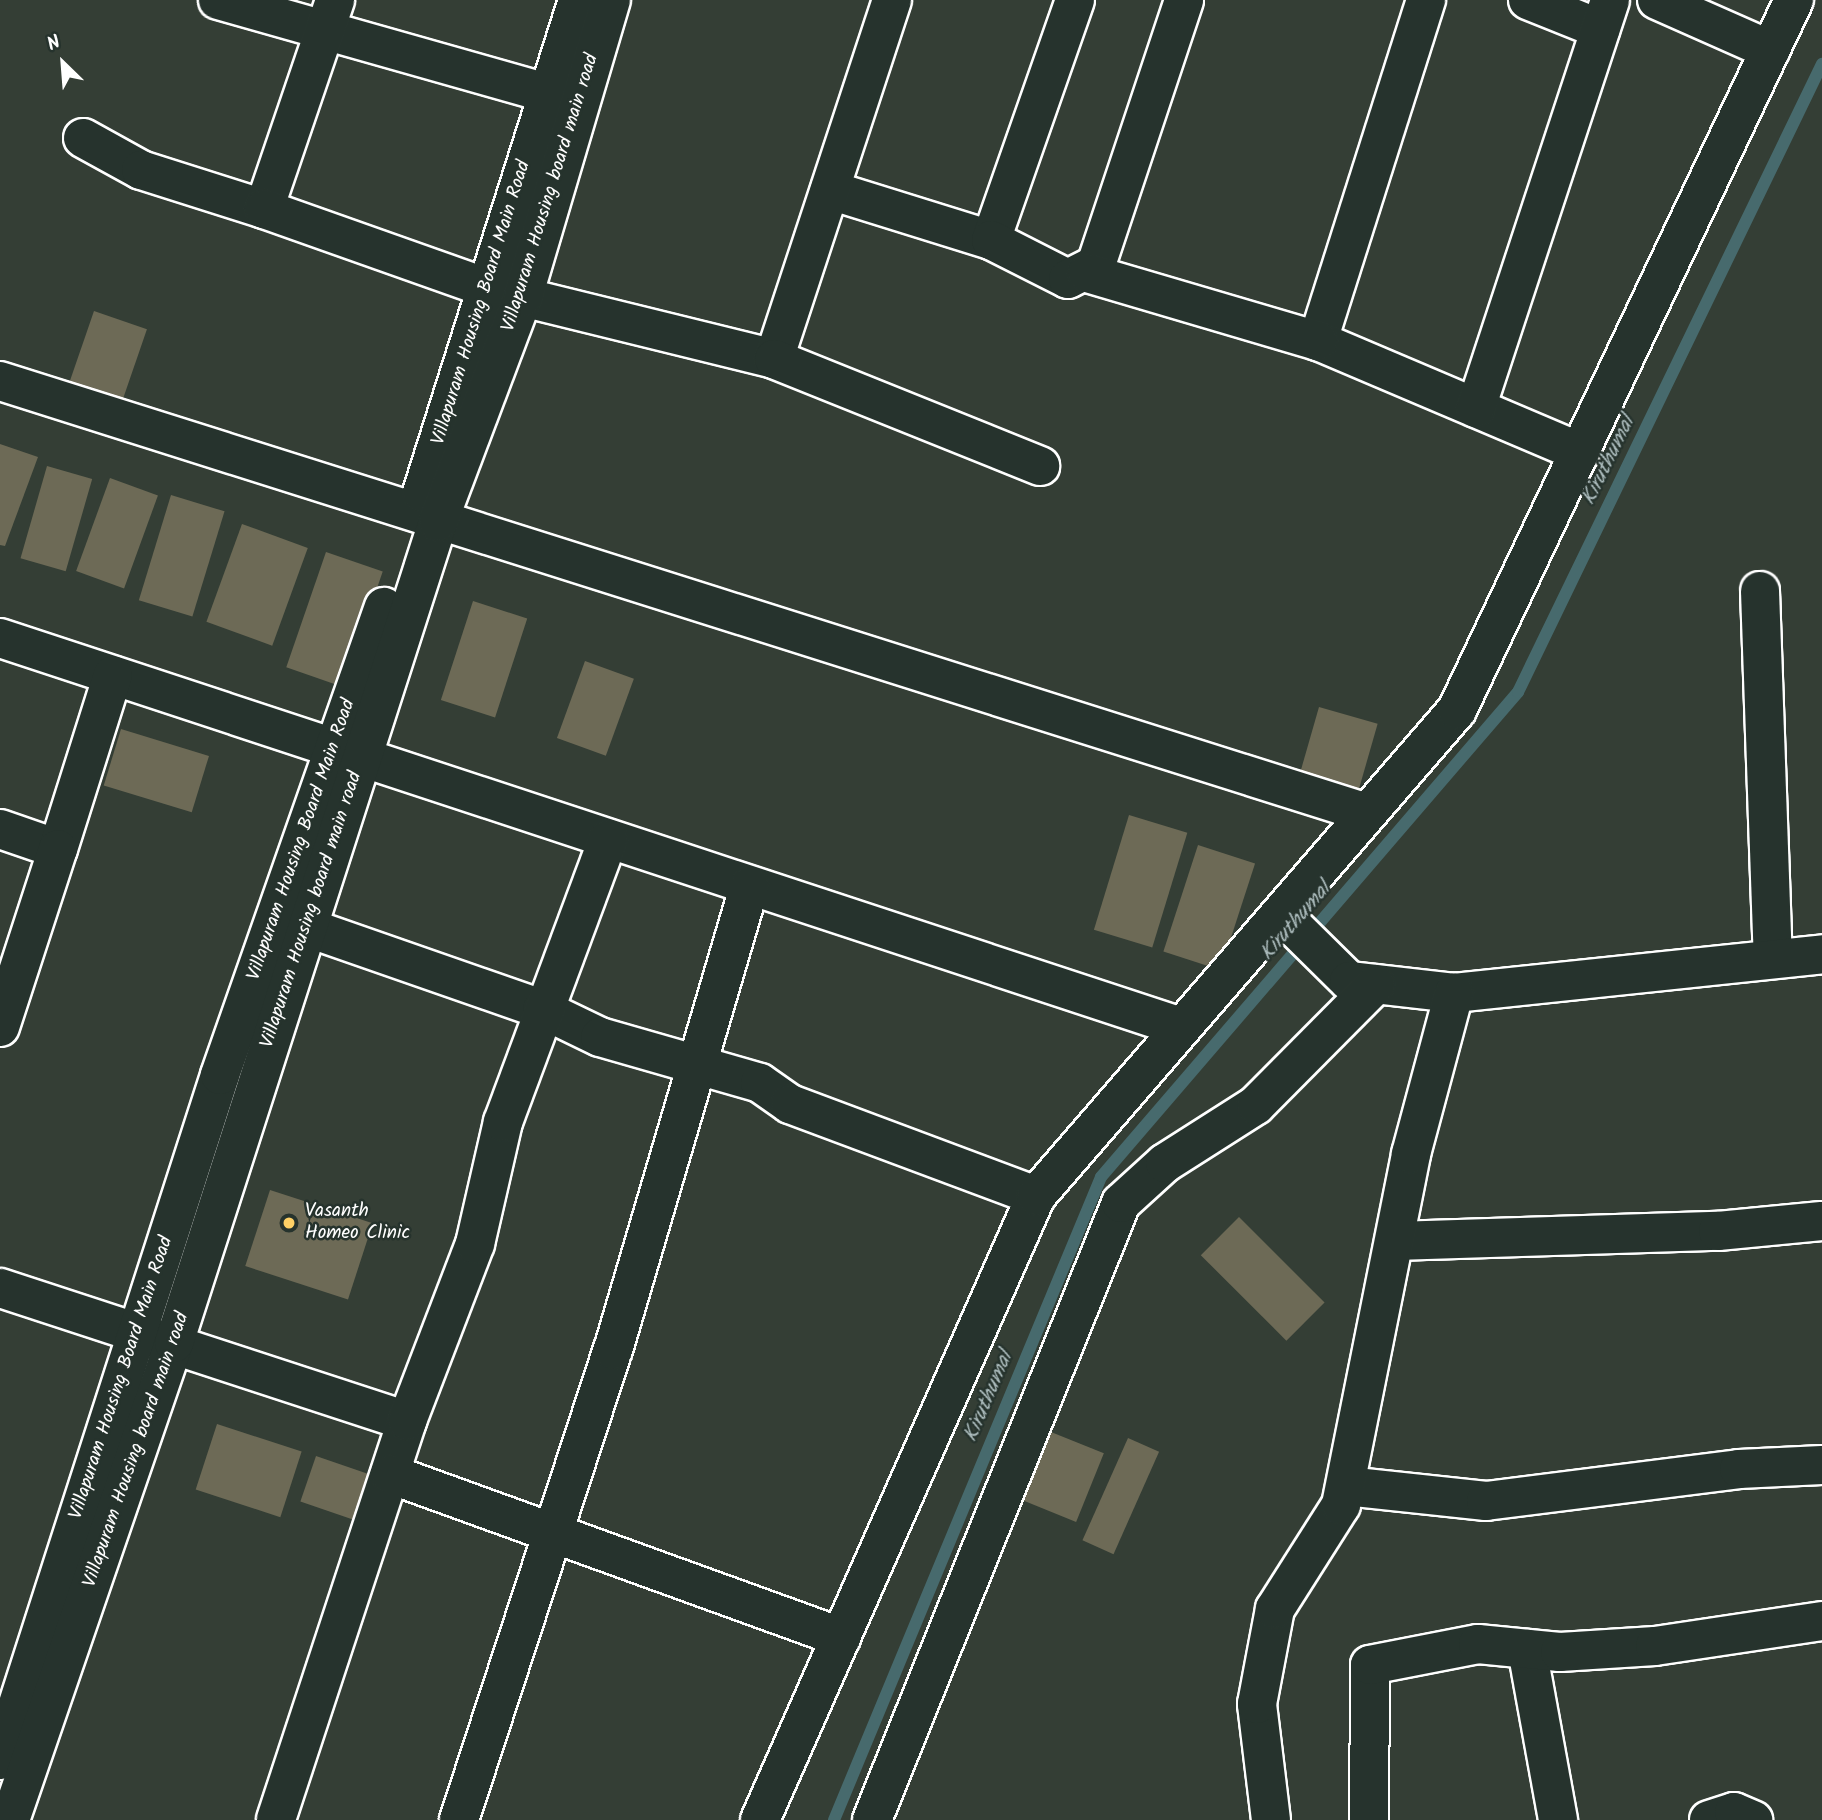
<!DOCTYPE html>
<html>
<head>
<meta charset="utf-8">
<style>
	body { margin:0 }
	#map { position:relative; width:1822px; height:1820px; overflow:hidden; background:#343e35; font-family:Kalam,sans-serif }
	div>[style] { position:absolute }
	.stream>* { height:12px; margin:-6px; padding:0 6px; transform-origin:6px; border-radius:6px; background:#476a6d }
	.building>* { inset:0; background:#6d6a56; transform-origin:0 0 }
	.roads { filter:drop-shadow(2px 0 #fff) drop-shadow(-2px 0 #fff) drop-shadow(0 2px #fff) drop-shadow(0 -2px #fff) }
	.street>* { height:38px; margin:-19px; padding:0 19px; transform-origin:19px; border-radius:19px; background:#26332d }
	.dots>* { width:19px; height:19px; translate:-50% -50%; box-sizing:border-box; border:4px solid #26332d; border-radius:50% }
	span { translate:-50% -50%; white-space:nowrap; text-align:center; line-height:1.15; -webkit-text-stroke:5px #26332d; paint-order:stroke }
	.street-label { font-size:19px; color:#fff }
	.poi-label { font-size:19px; color:#fff }
	.left { translate:0 -50%; text-align:left }
	.water-label { font-size:21px; color:#acbcbd; font-style:italic }
	.north { position:absolute; left:28px; top:28px; width:70px; height:70px; -webkit-text-stroke:5px #26332d; paint-order:stroke; rotate:335deg; font-size:19px; font-weight:700; line-height:28px; text-align:center; color:#fff }
	.north::after { content:''; display:block; margin:auto; width:24px; height:32px; background:#fff; clip-path:polygon(50% 0,100% 100%,50% 72%,0 100%) }
</style>
</head>
<body>
<div id="map">
	<div class="stream">
		<div style="left:834px;top:1820px;width:696px;rotate:-67.45deg"></div>
		<div style="left:1101px;top:1177px;width:640px;rotate:-49.31deg"></div>
		<div style="left:1518px;top:692px;width:698px;rotate:-64.17deg"></div>
	</div>
	<div class="building">
		<div style="left:94px;top:311px;width:56px;height:86px;rotate:19deg"></div>
		<div style="clip-path:polygon(0 444px,38px 457px,5px 546px,0 545px)"></div>
		<div style="left:47px;top:466px;width:47px;height:96px;rotate:16deg"></div>
		<div style="left:110px;top:478px;width:51px;height:99px;rotate:20deg"></div>
		<div style="left:171px;top:495px;width:56px;height:110px;rotate:17deg"></div>
		<div style="left:242px;top:524px;width:70px;height:104px;rotate:20deg"></div>
		<div style="left:326px;top:552px;width:60px;height:122px;rotate:19deg"></div>
		<div style="left:473px;top:601px;width:57px;height:104px;rotate:18deg"></div>
		<div style="left:585px;top:661px;width:52px;height:82px;rotate:20deg"></div>
		<div style="left:1319px;top:707px;width:61px;height:78px;rotate:16deg"></div>
		<div style="left:121px;top:729px;width:92px;height:59px;rotate:17deg"></div>
		<div style="left:1129px;top:815px;width:61px;height:120px;rotate:17deg"></div>
		<div style="left:1198px;top:845px;width:60px;height:112px;rotate:18deg"></div>
		<div style="left:270px;top:1190px;width:108px;height:80px;rotate:18deg"></div>
		<div style="left:1239px;top:1217px;width:121px;height:54px;rotate:45deg"></div>
		<div style="left:217px;top:1424px;width:89px;height:69px;rotate:18deg"></div>
		<div style="left:1051px;top:1432px;width:57px;height:74px;rotate:22deg"></div>
		<div style="left:1128px;top:1438px;width:34px;height:112px;rotate:24deg"></div>
		<div style="left:316px;top:1456px;width:67px;height:48px;rotate:19deg"></div>
	</div>
	<div class="roads">
		<div class="street">
			<div style="left:218px;top:0;width:365px;rotate:15.8deg"></div>
			<div style="left:1426px;top:0;width:358px;rotate:107.6deg"></div>
			<div style="left:1318px;top:341px;width:285px;rotate:23deg"></div>
			<div style="left:1528px;top:0;width:78px;rotate:21.9deg"></div>
			<div style="left:1657px;top:0;width:124px;rotate:23.9deg"></div>
			<div style="left:83px;top:138px;width:66px;rotate:28.9deg"></div>
			<div style="left:141px;top:170px;width:129px;rotate:17.6deg"></div>
			<div style="left:264px;top:209px;width:221px;rotate:-71.2deg"></div>
			<div style="left:830px;top:190px;width:169px;rotate:17.3deg"></div>
			<div style="left:991px;top:240px;width:254px;rotate:-70.7deg"></div>
			<div style="left:264px;top:209px;width:240px;rotate:19.5deg"></div>
			<div style="left:490px;top:289px;width:292px;rotate:13.8deg"></div>
			<div style="left:774px;top:359px;width:378px;rotate:-71.8deg"></div>
			<div style="left:991px;top:240px;width:86px;rotate:26.9deg"></div>
			<div style="left:1068px;top:279px;width:31px;rotate:-27deg"></div>
			<div style="left:1096px;top:265px;width:279px;rotate:-71.6deg"></div>
			<div style="left:1087px;top:273px;width:241px;rotate:16.4deg"></div>
			<div style="left:774px;top:359px;width:287px;rotate:21.9deg"></div>
			<div style="left:0;top:381px;width:1434px;rotate:17.54deg"></div>
			<div style="left:1476px;top:408px;width:429px;rotate:-71.8deg"></div>
			<div style="left:422px;top:493px;width:517px;rotate:-72.44deg"></div>
			<div style="left:1760px;top:591px;width:368px;rotate:88deg"></div>
			<div style="left:0;top:638px;width:1243px;rotate:18.23deg"></div>
			<div style="left:0;top:829px;width:61px;rotate:19deg"></div>
			<div style="left:58px;top:849px;width:182px;rotate:-72.5deg"></div>
			<div style="left:1281px;top:914px;width:95px;rotate:44.6deg"></div>
			<div style="left:1349px;top:981px;width:106px;rotate:6.5deg"></div>
			<div style="left:1454px;top:993px;width:370px;rotate:-6deg"></div>
			<div style="left:306px;top:927px;width:250px;rotate:19.2deg"></div>
			<div style="left:542px;top:1009px;width:64px;rotate:25.8deg"></div>
			<div style="left:600px;top:1037px;width:166px;rotate:16deg"></div>
			<div style="left:760px;top:1083px;width:37px;rotate:35deg"></div>
			<div style="left:790px;top:1104px;width:263px;rotate:20.5deg"></div>
			<div style="left:0;top:1027px;width:187px;rotate:-72deg"></div>
			<div style="left:1395px;top:1241px;width:323px;rotate:-1.8deg"></div>
			<div style="left:1718px;top:1231px;width:104px;rotate:-5.5deg"></div>
			<div style="left:0;top:1288px;width:428px;rotate:18.1deg"></div>
			<div style="left:407px;top:1421px;width:420px;rotate:108.2deg"></div>
			<div style="left:407px;top:1421px;width:190px;rotate:-69deg"></div>
			<div style="left:475px;top:1244px;width:125px;rotate:-77.1deg"></div>
			<div style="left:503px;top:1122px;width:302px;rotate:-69.6deg"></div>
			<div style="left:390px;top:1474px;width:480px;rotate:19.9deg"></div>
			<div style="left:1346px;top:1486px;width:141px;rotate:6.1deg"></div>
			<div style="left:1486px;top:1501px;width:255px;rotate:-7.2deg"></div>
			<div style="left:1739px;top:1469px;width:83px;rotate:-2.8deg"></div>
			<div style="left:1527px;top:1649px;width:174px;rotate:79.7deg"></div>
			<div style="left:0;top:1760px;width:719px;rotate:-72.19deg"></div>
			<div style="left:220px;top:1075px;width:496px;rotate:-70.7deg"></div>
			<div style="left:10px;top:1820px;width:504px;rotate:-71.03deg"></div>
			<div style="left:174px;top:1343px;width:862px;rotate:-72.17deg"></div>
			<div style="left:438px;top:522px;width:241px;rotate:-69.3deg"></div>
			<div style="left:523px;top:297px;width:310px;rotate:-73.5deg"></div>
			<div style="left:459px;top:1820px;width:495px;rotate:-71.9deg"></div>
			<div style="left:613px;top:1350px;width:484px;rotate:-73.6deg"></div>
			<div style="left:760px;top:1820px;width:682px;rotate:-66.14deg"></div>
			<div style="left:1036px;top:1196px;width:643px;rotate:-49.1deg"></div>
			<div style="left:1457px;top:710px;width:786px;rotate:-64.61deg"></div>
			<div style="left:872px;top:1820px;width:665px;rotate:-68.02deg"></div>
			<div style="left:1121px;top:1203px;width:59px;rotate:-42.3deg"></div>
			<div style="left:1165px;top:1163px;width:108px;rotate:-32.5deg"></div>
			<div style="left:1256px;top:1105px;width:170px;rotate:-45.2deg"></div>
			<div style="left:1271px;top:1820px;width:117px;rotate:-96.9deg"></div>
			<div style="left:1257px;top:1704px;width:97px;rotate:-79.3deg"></div>
			<div style="left:1275px;top:1609px;width:123px;rotate:-57.6deg"></div>
			<div style="left:1341px;top:1505px;width:358px;rotate:-78.7deg"></div>
			<div style="left:1411px;top:1154px;width:167px;rotate:-75deg"></div>
			<div style="left:1369px;top:1820px;width:155px;rotate:-89.6deg"></div>
			<div style="left:1370px;top:1665px;width:110px;rotate:-11deg"></div>
			<div style="left:1478px;top:1644px;width:82px;rotate:5.6deg"></div>
			<div style="left:1560px;top:1652px;width:95px;rotate:-3.6deg"></div>
			<div style="left:1655px;top:1646px;width:169px;rotate:-8.5deg"></div>
			<div style="left:1709px;top:1820px;width:26px;rotate:-18deg"></div>
			<div style="left:1734px;top:1812px;width:21px;rotate:23deg"></div>
		</div>
	</div>
	<div class="dots">
		<div style="left:289px;top:1223px;background:#ffd166"></div>
	</div>
	<div class="street-label">
		<span style="left:551px;top:193px;rotate:-73deg">Villapuram Housing board main road</span>
		<span style="left:482px;top:303px;rotate:-73deg">Villapuram Housing Board Main Road</span>
		<span style="left:302px;top:840px;rotate:-71deg">Villapuram Housing Board Main Road</span>
		<span style="left:312px;top:910px;rotate:-72deg">Villapuram Housing board main road</span>
		<span style="left:122px;top:1378px;rotate:-72deg">Villapuram Housing Board Main Road</span>
		<span style="left:137px;top:1450px;rotate:-71deg">Villapuram Housing board main road</span>
	</div>
	<div class="poi-label">
		<span class="left" style="left:305px;top:1223px">Vasanth<br>Homeo Clinic</span>
	</div>
	<div class="water-label">
		<span style="left:1609px;top:461px;rotate:-64deg">Kiruthumal</span>
		<span style="left:1296px;top:922px;rotate:-49deg">Kiruthumal</span>
		<span style="left:989px;top:1397px;rotate:-67deg">Kiruthumal</span>
	</div>
	<div class="north">N</div>
</div>
</body>
</html>
